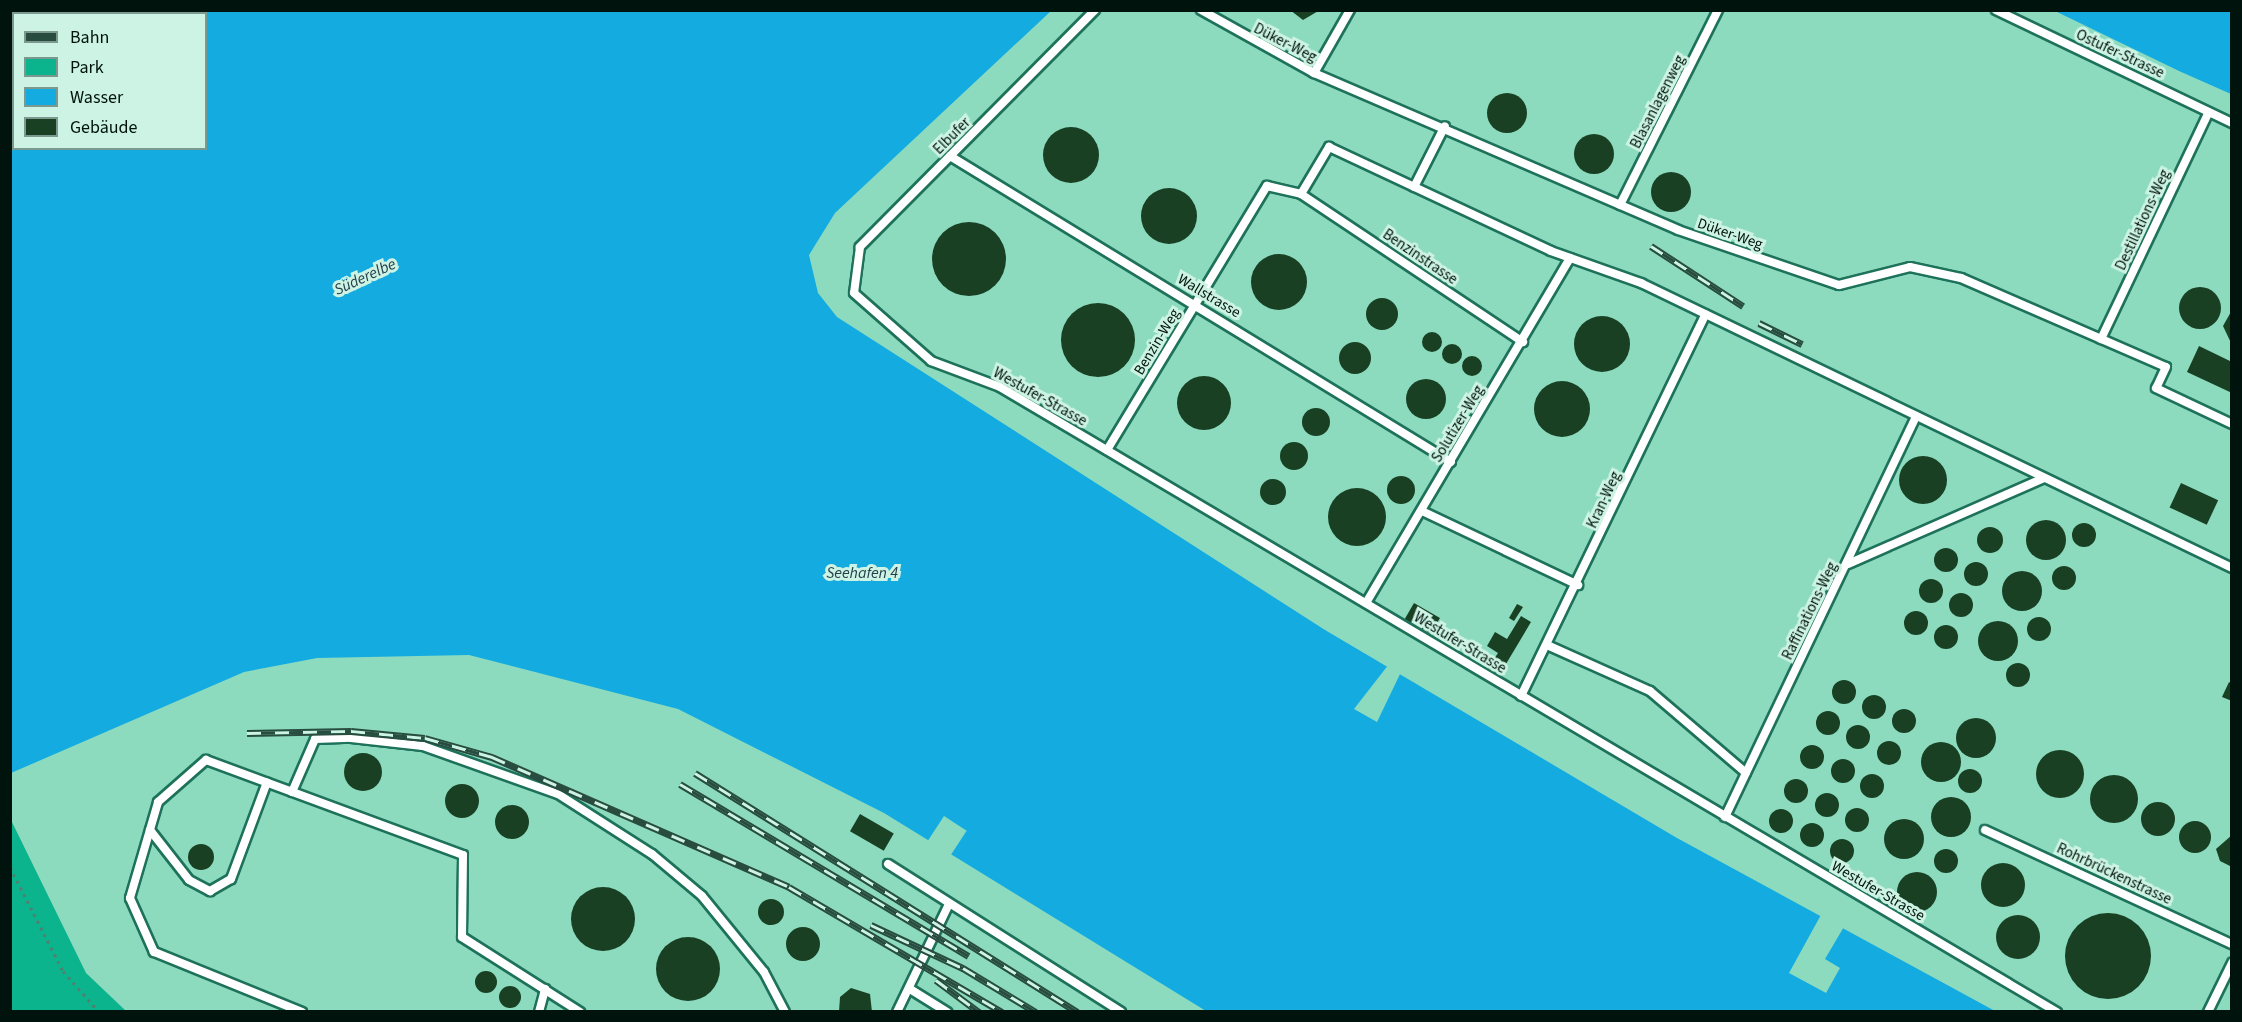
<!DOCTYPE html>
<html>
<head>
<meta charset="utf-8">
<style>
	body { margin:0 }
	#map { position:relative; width:2242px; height:1022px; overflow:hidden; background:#8cdbbf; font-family:"Source Sans 3",sans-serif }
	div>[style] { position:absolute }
	.green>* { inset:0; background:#0cb48d }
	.water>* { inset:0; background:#14abe0 }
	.pier>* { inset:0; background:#8cdbbf; transform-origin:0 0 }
	.building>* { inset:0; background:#194023; transform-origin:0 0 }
	.round { border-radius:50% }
	.path>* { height:3px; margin-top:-1.5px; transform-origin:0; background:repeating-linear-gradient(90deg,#4e8270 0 3px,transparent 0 7.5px) }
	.roads { filter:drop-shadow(2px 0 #1e725a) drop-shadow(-2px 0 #1e725a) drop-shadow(0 2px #1e725a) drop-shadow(0 -2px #1e725a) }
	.lane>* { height:8px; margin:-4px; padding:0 4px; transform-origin:4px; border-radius:4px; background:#fff }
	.rail>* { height:7px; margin-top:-3.5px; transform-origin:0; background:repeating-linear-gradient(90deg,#cdf3e4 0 14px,#284c3f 0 28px); box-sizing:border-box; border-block:2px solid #284c3f }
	span { translate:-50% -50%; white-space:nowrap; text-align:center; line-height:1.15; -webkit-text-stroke:6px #cdf3e4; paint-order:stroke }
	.street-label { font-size:15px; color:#00130c }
	.water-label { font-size:16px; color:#25404d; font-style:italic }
	.frame { position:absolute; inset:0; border:12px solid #00130c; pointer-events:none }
	.legend { position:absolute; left:12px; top:12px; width:195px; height:138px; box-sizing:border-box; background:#cdf3e4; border:2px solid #7b998e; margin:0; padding:8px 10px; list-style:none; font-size:18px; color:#00130c }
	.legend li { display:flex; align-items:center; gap:12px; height:30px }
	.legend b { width:30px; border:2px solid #7b998e }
</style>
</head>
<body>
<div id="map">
	<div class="green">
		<div style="clip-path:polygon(10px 818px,86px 973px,126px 1011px,11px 1011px)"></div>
	</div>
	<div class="water">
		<div style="clip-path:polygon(evenodd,11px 11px,1051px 11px,835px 213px,809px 255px,818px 293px,837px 317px,1325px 630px,1677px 838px,1995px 1011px,1206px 1011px,884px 813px,678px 709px,469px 655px,317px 658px,244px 672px,11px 773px,11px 11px,14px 14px,206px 14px,206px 148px,14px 148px,14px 14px)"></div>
		<div style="clip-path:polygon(2055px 11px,2231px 11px,2231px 94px,2179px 71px)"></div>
	</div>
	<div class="pier">
		<div style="clip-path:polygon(1389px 664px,1401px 672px,1377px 722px,1354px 709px)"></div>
		<div style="left:944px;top:816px;width:27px;height:32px;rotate:33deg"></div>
		<div style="clip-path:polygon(1822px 913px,1845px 925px,1825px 959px,1840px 968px,1826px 993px,1789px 973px)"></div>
	</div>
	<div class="building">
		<div style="clip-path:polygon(1290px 10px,1320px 10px,1303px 20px)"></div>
		<div class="round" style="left:1487px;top:93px;width:40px;height:40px"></div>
		<div class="round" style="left:1043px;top:127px;width:56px;height:56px"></div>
		<div class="round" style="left:1574px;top:134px;width:40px;height:40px"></div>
		<div class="round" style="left:1651px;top:172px;width:40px;height:40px"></div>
		<div class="round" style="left:1141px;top:188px;width:56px;height:56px"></div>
		<div class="round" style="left:932px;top:222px;width:74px;height:74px"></div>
		<div class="round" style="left:1251px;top:254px;width:56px;height:56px"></div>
		<div class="round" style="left:2179px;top:287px;width:42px;height:42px"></div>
		<div class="round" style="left:1366px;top:298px;width:32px;height:32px"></div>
		<div class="round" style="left:1061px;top:303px;width:74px;height:74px"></div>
		<div style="clip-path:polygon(2232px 310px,2232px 345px,2223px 326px)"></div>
		<div class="round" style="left:1574px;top:316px;width:56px;height:56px"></div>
		<div class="round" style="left:1422px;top:332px;width:20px;height:20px"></div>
		<div class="round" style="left:1339px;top:342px;width:32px;height:32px"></div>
		<div class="round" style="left:1442px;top:344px;width:20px;height:20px"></div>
		<div style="clip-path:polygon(2199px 346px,2232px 362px,2232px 393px,2187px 372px)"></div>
		<div class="round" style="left:1462px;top:356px;width:20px;height:20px"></div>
		<div class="round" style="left:1177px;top:376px;width:54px;height:54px"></div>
		<div class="round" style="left:1406px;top:379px;width:40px;height:40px"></div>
		<div class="round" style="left:1534px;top:381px;width:56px;height:56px"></div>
		<div class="round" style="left:1302px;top:408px;width:28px;height:28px"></div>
		<div class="round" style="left:1280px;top:442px;width:28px;height:28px"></div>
		<div class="round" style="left:1899px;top:456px;width:48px;height:48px"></div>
		<div class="round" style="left:1387px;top:476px;width:28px;height:28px"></div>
		<div class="round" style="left:1260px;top:479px;width:26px;height:26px"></div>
		<div style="left:2181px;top:483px;width:41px;height:27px;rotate:25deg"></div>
		<div class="round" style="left:1328px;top:488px;width:58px;height:58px"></div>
		<div class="round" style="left:2026px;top:520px;width:40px;height:40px"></div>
		<div class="round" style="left:2072px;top:523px;width:24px;height:24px"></div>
		<div class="round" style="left:1977px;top:527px;width:26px;height:26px"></div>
		<div class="round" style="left:1934px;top:548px;width:24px;height:24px"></div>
		<div class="round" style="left:1964px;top:562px;width:24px;height:24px"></div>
		<div class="round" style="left:2052px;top:566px;width:24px;height:24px"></div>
		<div class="round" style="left:2002px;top:571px;width:40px;height:40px"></div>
		<div class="round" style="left:1919px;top:579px;width:24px;height:24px"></div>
		<div class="round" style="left:1949px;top:593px;width:24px;height:24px"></div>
		<div style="left:1414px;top:603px;width:30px;height:20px;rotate:30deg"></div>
		<div style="clip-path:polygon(1517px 604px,1523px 607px,1514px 621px,1509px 618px)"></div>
		<div class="round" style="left:1904px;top:611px;width:24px;height:24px"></div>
		<div style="clip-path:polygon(1521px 616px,1531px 622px,1503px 669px,1492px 662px,1498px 653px,1487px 646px,1495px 632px,1507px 639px)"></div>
		<div class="round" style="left:2027px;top:617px;width:24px;height:24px"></div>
		<div class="round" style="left:1978px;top:621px;width:40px;height:40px"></div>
		<div class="round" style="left:1934px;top:625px;width:24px;height:24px"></div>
		<div class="round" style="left:2006px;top:663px;width:24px;height:24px"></div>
		<div class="round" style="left:1832px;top:680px;width:24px;height:24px"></div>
		<div style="clip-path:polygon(2229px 682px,2232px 684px,2232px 701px,2222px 697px)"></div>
		<div class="round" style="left:1862px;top:695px;width:24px;height:24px"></div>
		<div class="round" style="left:1892px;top:709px;width:24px;height:24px"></div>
		<div class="round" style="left:1816px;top:711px;width:24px;height:24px"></div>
		<div class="round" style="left:1956px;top:718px;width:40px;height:40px"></div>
		<div class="round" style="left:1846px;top:725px;width:24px;height:24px"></div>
		<div class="round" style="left:1877px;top:741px;width:24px;height:24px"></div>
		<div class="round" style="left:1921px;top:742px;width:40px;height:40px"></div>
		<div class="round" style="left:1800px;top:745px;width:24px;height:24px"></div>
		<div class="round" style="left:2036px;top:750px;width:48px;height:48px"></div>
		<div class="round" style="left:344px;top:753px;width:38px;height:38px"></div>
		<div class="round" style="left:1831px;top:759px;width:24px;height:24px"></div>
		<div class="round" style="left:1958px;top:769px;width:24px;height:24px"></div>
		<div class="round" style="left:1860px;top:774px;width:24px;height:24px"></div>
		<div class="round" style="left:2090px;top:775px;width:48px;height:48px"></div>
		<div class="round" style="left:1784px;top:779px;width:24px;height:24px"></div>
		<div class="round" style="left:445px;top:784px;width:34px;height:34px"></div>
		<div class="round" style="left:1815px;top:793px;width:24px;height:24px"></div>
		<div class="round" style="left:1931px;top:797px;width:40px;height:40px"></div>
		<div class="round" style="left:2141px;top:802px;width:34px;height:34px"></div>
		<div class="round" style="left:495px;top:805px;width:34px;height:34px"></div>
		<div class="round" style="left:1845px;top:808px;width:24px;height:24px"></div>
		<div class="round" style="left:1769px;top:809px;width:24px;height:24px"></div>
		<div style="left:860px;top:814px;width:39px;height:20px;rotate:30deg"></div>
		<div class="round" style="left:1884px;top:819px;width:40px;height:40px"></div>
		<div class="round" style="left:2179px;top:821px;width:32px;height:32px"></div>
		<div class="round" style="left:1800px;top:823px;width:24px;height:24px"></div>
		<div style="clip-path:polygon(2232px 835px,2232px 867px,2220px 861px,2216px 849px)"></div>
		<div class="round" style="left:1830px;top:839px;width:24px;height:24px"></div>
		<div class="round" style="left:188px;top:844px;width:26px;height:26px"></div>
		<div class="round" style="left:1934px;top:849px;width:24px;height:24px"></div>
		<div class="round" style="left:1981px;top:863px;width:44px;height:44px"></div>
		<div class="round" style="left:1897px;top:872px;width:40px;height:40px"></div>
		<div class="round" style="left:571px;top:887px;width:64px;height:64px"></div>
		<div class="round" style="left:758px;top:899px;width:26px;height:26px"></div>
		<div class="round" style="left:2065px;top:913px;width:86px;height:86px"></div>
		<div class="round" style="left:1996px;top:915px;width:44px;height:44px"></div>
		<div class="round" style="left:786px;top:927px;width:34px;height:34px"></div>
		<div class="round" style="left:656px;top:937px;width:64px;height:64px"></div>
		<div class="round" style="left:475px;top:971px;width:22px;height:22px"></div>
		<div class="round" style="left:499px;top:986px;width:22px;height:22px"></div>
		<div style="clip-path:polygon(851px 988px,870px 994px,872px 1012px,839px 1012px,840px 997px)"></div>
	</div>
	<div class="path">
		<div style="left:10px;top:867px;width:117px;rotate:63deg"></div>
		<div style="left:63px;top:971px;width:55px;rotate:48.7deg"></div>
	</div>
	<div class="roads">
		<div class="lane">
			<div style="left:1095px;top:10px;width:334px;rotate:134.8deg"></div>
			<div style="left:860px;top:247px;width:46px;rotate:97.4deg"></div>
			<div style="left:854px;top:293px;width:103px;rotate:41.4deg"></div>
			<div style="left:931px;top:361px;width:74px;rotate:20.6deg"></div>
			<div style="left:1000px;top:387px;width:1228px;rotate:30.6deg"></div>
			<div style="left:1201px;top:10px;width:129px;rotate:29.1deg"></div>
			<div style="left:1314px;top:73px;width:396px;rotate:23.3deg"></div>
			<div style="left:1678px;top:230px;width:170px;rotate:18.9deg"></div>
			<div style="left:1839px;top:285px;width:73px;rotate:-14.2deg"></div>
			<div style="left:1910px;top:267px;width:52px;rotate:12.2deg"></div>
			<div style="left:1961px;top:278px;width:223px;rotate:23.5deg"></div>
			<div style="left:2166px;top:367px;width:23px;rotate:115deg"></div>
			<div style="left:2156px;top:388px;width:84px;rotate:25.3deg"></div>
			<div style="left:1996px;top:10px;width:262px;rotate:25.6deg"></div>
			<div style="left:1314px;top:73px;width:73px;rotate:-60.3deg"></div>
			<div style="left:950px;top:156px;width:587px;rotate:31.42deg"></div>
			<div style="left:1414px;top:187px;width:68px;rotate:-63.1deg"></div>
			<div style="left:1301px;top:194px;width:55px;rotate:-59.2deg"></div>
			<div style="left:1329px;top:147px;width:245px;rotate:25.1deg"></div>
			<div style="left:1551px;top:251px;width:96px;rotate:19.6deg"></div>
			<div style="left:1641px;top:283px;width:656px;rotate:25.74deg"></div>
			<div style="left:1620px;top:205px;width:218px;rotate:-63.3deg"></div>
			<div style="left:2101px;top:339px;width:251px;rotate:-64.6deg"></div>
			<div style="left:1107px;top:450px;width:309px;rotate:-58.8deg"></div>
			<div style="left:1267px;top:186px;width:35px;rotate:13deg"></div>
			<div style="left:1301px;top:194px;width:267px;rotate:33.7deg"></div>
			<div style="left:1422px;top:511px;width:173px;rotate:25.4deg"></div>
			<div style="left:1848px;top:564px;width:214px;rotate:-23.7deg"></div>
			<div style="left:1366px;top:603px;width:401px;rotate:-59.4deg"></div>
			<div style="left:1547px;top:645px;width:113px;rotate:24.1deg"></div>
			<div style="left:1650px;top:691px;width:126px;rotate:40.5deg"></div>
			<div style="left:1521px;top:696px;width:424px;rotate:-64.2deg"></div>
			<div style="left:292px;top:792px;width:58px;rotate:-66.5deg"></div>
			<div style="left:315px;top:739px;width:36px;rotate:-2deg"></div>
			<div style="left:351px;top:738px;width:72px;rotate:6.3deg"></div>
			<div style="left:423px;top:746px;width:143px;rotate:19.6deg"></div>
			<div style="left:558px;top:794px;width:112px;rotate:32.6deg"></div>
			<div style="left:652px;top:854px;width:65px;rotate:40deg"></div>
			<div style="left:702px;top:896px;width:98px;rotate:50.8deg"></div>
			<div style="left:764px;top:972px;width:45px;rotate:62.3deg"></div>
			<div style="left:1725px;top:817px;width:444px;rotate:-64.5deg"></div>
			<div style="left:150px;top:830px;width:63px;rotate:52deg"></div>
			<div style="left:189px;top:880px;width:24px;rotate:28deg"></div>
			<div style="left:210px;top:891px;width:24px;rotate:-30deg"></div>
			<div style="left:231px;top:879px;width:103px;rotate:-69.6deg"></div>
			<div style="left:1985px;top:830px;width:272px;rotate:24.8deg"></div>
			<div style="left:888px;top:864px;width:276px;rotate:32.4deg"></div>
			<div style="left:910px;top:989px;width:44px;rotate:31.9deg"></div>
			<div style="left:302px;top:1012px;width:160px;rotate:-157.9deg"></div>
			<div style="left:154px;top:952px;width:59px;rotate:-114deg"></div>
			<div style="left:130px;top:898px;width:100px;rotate:-73.7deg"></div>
			<div style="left:158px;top:802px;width:64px;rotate:-41.2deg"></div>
			<div style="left:206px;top:760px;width:274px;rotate:20.3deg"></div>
			<div style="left:463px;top:855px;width:82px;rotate:90.7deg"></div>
			<div style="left:462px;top:937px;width:140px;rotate:32.4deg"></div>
			<div style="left:539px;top:1012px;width:24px;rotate:-75deg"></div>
			<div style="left:897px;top:1012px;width:120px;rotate:-64.3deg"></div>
			<div style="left:2208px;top:1012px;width:55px;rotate:-63.9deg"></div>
		</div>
	</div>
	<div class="rail">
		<div style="left:1651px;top:246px;width:110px;rotate:33.1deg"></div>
		<div style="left:1759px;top:323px;width:48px;rotate:26deg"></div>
		<div style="left:247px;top:733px;width:104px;rotate:-1.1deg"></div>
		<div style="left:351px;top:731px;width:74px;rotate:5.4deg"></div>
		<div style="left:425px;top:738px;width:70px;rotate:15.8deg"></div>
		<div style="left:492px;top:757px;width:324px;rotate:23.6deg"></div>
		<div style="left:789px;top:887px;width:247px;rotate:30.4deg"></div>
		<div style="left:695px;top:773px;width:451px;rotate:32deg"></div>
		<div style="left:680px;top:784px;width:336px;rotate:30.8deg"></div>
		<div style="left:871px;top:925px;width:102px;rotate:25.1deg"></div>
		<div style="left:963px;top:968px;width:85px;rotate:31.1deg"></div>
		<div style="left:936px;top:980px;width:54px;rotate:36.7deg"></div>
	</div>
	<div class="street-label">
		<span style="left:1285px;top:43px;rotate:27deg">Düker-Weg</span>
		<span style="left:2120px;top:54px;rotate:25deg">Ostufer-Strasse</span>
		<span style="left:1658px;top:102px;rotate:-63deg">Blasanlagenweg</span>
		<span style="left:952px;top:136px;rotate:-45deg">Elbufer</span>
		<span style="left:2143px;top:220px;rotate:-65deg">Destillations-Weg</span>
		<span style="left:1730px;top:234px;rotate:19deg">Düker-Weg</span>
		<span style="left:1420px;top:257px;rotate:34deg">Benzinstrasse</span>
		<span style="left:1209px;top:296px;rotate:31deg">Wallstrasse</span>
		<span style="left:1157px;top:342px;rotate:-59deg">Benzin-Weg</span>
		<span style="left:1040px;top:397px;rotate:29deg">Westufer-Strasse</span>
		<span style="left:1458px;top:424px;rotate:-59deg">Solutizer-Weg</span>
		<span style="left:1604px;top:500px;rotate:-65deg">Kran-Weg</span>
		<span style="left:1810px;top:611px;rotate:-64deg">Raffinations-Weg</span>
		<span style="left:1460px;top:643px;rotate:31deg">Westufer-Strasse</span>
		<span style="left:2114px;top:874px;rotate:25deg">Rohrbrückenstrasse</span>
		<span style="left:1878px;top:891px;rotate:30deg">Westufer-Strasse</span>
	</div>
	<div class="water-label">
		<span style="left:365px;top:277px;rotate:-25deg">Süderelbe</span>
		<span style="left:862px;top:573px">Seehafen 4</span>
	</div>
	<div class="frame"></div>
	<ul class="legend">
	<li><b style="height:8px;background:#284c3f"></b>Bahn</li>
	<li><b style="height:16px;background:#0cb48d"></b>Park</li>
	<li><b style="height:16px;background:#14abe0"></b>Wasser</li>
	<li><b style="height:16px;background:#194023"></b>Gebäude</li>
	</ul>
</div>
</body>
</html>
